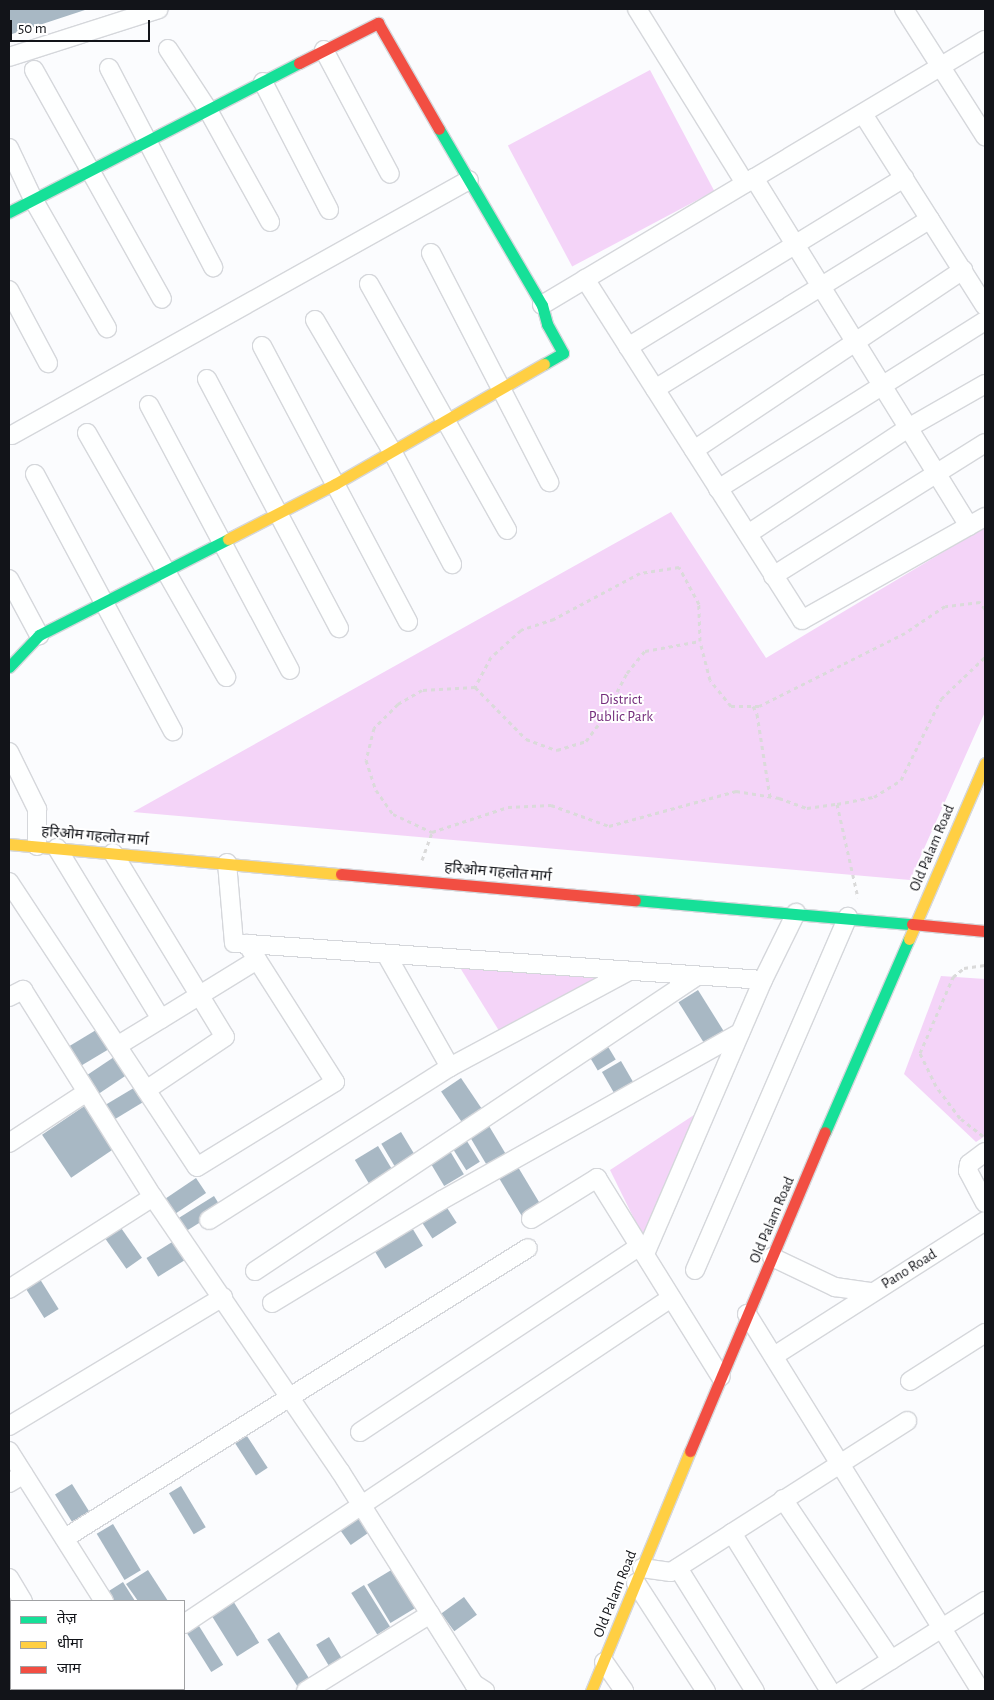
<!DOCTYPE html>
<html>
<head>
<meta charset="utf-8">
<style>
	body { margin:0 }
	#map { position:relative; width:994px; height:1700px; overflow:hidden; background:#fbfcfe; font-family:"Alegreya Sans","Noto Sans Devanagari",sans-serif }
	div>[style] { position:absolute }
	.green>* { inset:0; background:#f4d4f8; transform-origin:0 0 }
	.building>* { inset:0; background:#a8b8c4; transform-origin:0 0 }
	.path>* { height:3px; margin-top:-1.5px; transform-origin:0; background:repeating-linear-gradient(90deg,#dadada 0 4px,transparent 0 8px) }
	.roads { filter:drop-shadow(1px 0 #d5d7db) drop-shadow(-1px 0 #d5d7db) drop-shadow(0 1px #d5d7db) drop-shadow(0 -1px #d5d7db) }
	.street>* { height:18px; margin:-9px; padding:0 9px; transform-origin:9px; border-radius:9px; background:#feffff }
	.fast>* { height:11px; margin:-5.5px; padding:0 5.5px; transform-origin:5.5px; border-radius:5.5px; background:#16e098 }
	.slow>* { height:11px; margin:-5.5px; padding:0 5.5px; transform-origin:5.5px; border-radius:5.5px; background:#ffcf43 }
	.jam>* { height:11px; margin:-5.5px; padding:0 5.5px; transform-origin:5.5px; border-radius:5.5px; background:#f24e42 }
	span { translate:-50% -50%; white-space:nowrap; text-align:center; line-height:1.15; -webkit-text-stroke:4px #fff; paint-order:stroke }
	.park-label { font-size:15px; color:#742d7c }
	.street-label { font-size:15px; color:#121419 }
	.frame { position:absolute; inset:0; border:10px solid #121419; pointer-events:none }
	.legend { position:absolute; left:10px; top:1600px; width:175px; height:90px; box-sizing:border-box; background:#fff; border:1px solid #a0a1a3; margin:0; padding:6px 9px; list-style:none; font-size:15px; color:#121419 }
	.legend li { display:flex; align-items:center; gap:10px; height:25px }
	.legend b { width:25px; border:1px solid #a0a1a3 }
	.scale { position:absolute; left:10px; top:20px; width:140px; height:22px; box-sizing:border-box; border:2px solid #121419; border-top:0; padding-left:6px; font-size:15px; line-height:18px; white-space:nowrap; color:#121419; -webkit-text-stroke:4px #fff; paint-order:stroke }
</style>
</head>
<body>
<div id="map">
	<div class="green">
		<div style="left:650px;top:70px;width:137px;height:161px;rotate:62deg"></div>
		<div style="clip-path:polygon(671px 512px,766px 658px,985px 527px,985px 712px,910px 880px,133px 812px)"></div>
		<div style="clip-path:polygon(459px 966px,613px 975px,501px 1034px)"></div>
		<div style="clip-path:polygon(941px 976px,985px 979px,985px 1136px,976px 1142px,904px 1074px)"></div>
		<div style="clip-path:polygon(697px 1113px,645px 1241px,610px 1170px)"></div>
	</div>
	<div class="building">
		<div style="clip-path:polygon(9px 9px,88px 9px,9px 35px)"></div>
		<div style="left:698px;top:990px;width:49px;height:23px;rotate:58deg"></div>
		<div style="left:101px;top:1027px;width:23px;height:42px;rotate:59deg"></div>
		<div style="left:607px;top:1045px;width:17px;height:21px;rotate:59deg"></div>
		<div style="left:117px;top:1055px;width:22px;height:40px;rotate:56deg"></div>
		<div style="left:621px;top:1061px;width:28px;height:22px;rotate:60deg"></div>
		<div style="left:461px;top:1078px;width:42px;height:24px;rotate:56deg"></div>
		<div style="left:137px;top:1086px;width:17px;height:39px;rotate:59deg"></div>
		<div style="left:86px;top:1105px;width:52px;height:53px;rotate:56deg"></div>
		<div style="left:486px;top:1121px;width:41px;height:22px;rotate:59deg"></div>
		<div style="left:401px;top:1132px;width:31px;height:23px;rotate:59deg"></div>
		<div style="left:465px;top:1138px;width:28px;height:16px;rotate:58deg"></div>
		<div style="left:378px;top:1146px;width:31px;height:27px;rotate:59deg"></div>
		<div style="left:450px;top:1151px;width:27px;height:23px;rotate:59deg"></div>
		<div style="left:518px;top:1167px;width:44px;height:22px;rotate:59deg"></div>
		<div style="left:196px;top:1178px;width:18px;height:42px;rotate:56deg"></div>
		<div style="left:214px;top:1196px;width:15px;height:44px;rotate:58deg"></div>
		<div style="left:442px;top:1200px;width:27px;height:29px;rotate:57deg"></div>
		<div style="left:408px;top:1221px;width:29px;height:44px;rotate:59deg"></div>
		<div style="left:119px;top:1225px;width:40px;height:19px;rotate:55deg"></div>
		<div style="left:177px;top:1239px;width:22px;height:36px;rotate:58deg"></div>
		<div style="left:38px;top:1276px;width:39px;height:17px;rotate:58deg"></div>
		<div style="left:247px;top:1436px;width:38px;height:14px;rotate:57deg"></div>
		<div style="left:72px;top:1484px;width:36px;height:20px;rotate:58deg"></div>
		<div style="left:181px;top:1486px;width:48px;height:14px;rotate:59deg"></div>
		<div style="left:360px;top:1513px;width:21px;height:26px;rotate:55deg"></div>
		<div style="left:113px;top:1524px;width:54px;height:19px;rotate:59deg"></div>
		<div style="left:393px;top:1569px;width:45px;height:30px;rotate:59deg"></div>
		<div style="clip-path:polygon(148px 1570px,168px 1601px,138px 1601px,126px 1584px)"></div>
		<div style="clip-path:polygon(123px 1582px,135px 1601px,105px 1601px,101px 1596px)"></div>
		<div style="left:364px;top:1585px;width:49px;height:15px;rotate:58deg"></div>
		<div style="left:230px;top:1596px;width:55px;height:26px;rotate:58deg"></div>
		<div style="left:464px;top:1597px;width:22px;height:28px;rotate:54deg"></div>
		<div style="left:194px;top:1618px;width:55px;height:14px;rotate:58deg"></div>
		<div style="left:279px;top:1632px;width:57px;height:14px;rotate:57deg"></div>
		<div style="left:329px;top:1637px;width:27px;height:15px;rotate:59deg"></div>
	</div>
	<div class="path">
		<div style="left:985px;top:609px;width:9px;rotate:-126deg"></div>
		<div style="left:980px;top:602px;width:35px;rotate:173deg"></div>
		<div style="left:945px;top:606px;width:48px;rotate:146deg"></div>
		<div style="left:905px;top:633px;width:163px;rotate:153.4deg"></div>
		<div style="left:759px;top:706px;width:28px;rotate:180deg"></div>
		<div style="left:731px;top:706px;width:33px;rotate:-129deg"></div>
		<div style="left:710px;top:680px;width:40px;rotate:-104.4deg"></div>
		<div style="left:700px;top:641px;width:37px;rotate:-92deg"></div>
		<div style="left:699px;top:604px;width:42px;rotate:-118.4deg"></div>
		<div style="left:679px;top:567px;width:39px;rotate:171deg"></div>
		<div style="left:640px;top:573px;width:98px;rotate:151.9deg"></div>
		<div style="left:554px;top:619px;width:35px;rotate:162deg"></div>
		<div style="left:521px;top:630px;width:40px;rotate:138deg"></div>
		<div style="left:491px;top:657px;width:34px;rotate:118deg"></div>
		<div style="left:475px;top:687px;width:53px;rotate:176.8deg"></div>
		<div style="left:422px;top:690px;width:28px;rotate:150deg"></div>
		<div style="left:398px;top:704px;width:34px;rotate:135deg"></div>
		<div style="left:374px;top:728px;width:33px;rotate:104deg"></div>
		<div style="left:366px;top:760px;width:32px;rotate:72deg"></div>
		<div style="left:376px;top:790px;width:29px;rotate:55deg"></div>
		<div style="left:393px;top:814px;width:43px;rotate:24.8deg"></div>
		<div style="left:432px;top:832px;width:80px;rotate:-18.2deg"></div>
		<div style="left:508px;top:807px;width:43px;rotate:-2.7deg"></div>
		<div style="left:551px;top:805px;width:62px;rotate:19.9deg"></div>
		<div style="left:609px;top:826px;width:132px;rotate:-15.4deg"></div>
		<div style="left:736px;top:791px;width:44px;rotate:9.2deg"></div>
		<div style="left:779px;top:798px;width:30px;rotate:20deg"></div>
		<div style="left:807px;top:808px;width:30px;rotate:-8deg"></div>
		<div style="left:837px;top:804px;width:38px;rotate:-11deg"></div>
		<div style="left:874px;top:797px;width:32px;rotate:-32deg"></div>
		<div style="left:901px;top:780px;width:90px;rotate:-63.7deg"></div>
		<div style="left:941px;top:699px;width:61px;rotate:-43.7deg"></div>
		<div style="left:475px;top:687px;width:73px;rotate:45.6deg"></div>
		<div style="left:526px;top:739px;width:33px;rotate:20deg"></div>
		<div style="left:557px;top:750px;width:30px;rotate:-17deg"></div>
		<div style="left:586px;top:741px;width:26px;rotate:-53deg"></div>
		<div style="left:602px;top:720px;width:53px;rotate:-62deg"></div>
		<div style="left:627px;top:673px;width:28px;rotate:-51deg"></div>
		<div style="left:645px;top:651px;width:56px;rotate:-10.3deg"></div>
		<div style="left:753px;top:706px;width:9px;rotate:63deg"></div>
		<div style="left:757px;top:714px;width:84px;rotate:81.1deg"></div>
		<div style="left:837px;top:804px;width:96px;rotate:77.4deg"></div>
		<div style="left:422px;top:860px;width:30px;rotate:-70deg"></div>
		<div style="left:983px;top:1136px;width:29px;rotate:-142deg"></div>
		<div style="left:960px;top:1118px;width:40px;rotate:-127deg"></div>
		<div style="left:936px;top:1086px;width:37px;rotate:-116deg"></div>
		<div style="left:920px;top:1053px;width:83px;rotate:-66.5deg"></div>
		<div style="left:953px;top:977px;width:14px;rotate:-39deg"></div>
		<div style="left:964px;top:968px;width:21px;rotate:-8deg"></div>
	</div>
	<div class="roads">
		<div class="street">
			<div style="left:637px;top:9px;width:205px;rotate:58.2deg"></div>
			<div style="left:904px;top:9px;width:151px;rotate:57.5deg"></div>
			<div style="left:168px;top:49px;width:73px;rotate:56.7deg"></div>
			<div style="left:208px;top:110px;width:128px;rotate:61deg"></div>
			<div style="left:324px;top:50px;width:140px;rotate:62deg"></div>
			<div style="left:9px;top:57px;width:157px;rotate:-17.7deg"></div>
			<div style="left:109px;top:68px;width:225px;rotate:62.4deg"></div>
			<div style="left:34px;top:70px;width:262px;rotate:60.8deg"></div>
			<div style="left:263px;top:82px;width:144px;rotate:62.7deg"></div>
			<div style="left:863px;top:114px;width:227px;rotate:57.6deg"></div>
			<div style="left:9px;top:148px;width:56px;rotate:64.8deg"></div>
			<div style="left:33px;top:199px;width:149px;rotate:60.2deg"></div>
			<div style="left:754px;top:178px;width:409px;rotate:58.3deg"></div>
			<div style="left:431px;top:253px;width:258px;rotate:62.7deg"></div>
			<div style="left:585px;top:279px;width:404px;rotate:57.5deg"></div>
			<div style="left:802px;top:620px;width:210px;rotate:-29.4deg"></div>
			<div style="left:369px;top:284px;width:282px;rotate:60.7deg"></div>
			<div style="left:9px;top:290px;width:83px;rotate:61.9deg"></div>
			<div style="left:542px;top:305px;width:516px;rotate:-30.89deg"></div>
			<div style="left:315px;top:320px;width:154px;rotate:59.6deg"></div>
			<div style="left:393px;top:453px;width:126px;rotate:62deg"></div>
			<div style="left:262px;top:346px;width:312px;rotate:62.1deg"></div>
			<div style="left:628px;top:347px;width:324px;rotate:-31.5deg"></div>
			<div style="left:207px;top:379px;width:282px;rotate:62.1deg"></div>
			<div style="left:655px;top:389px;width:323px;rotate:-31.7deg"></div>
			<div style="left:149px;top:405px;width:300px;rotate:62deg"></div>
			<div style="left:87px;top:433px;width:281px;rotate:60.3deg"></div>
			<div style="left:12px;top:435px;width:523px;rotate:-29.16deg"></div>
			<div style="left:694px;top:450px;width:324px;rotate:-33.8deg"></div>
			<div style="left:35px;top:474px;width:292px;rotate:61.8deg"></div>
			<div style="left:718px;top:489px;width:315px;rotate:-32.2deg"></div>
			<div style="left:748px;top:534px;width:192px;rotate:-33.5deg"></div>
			<div style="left:908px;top:428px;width:89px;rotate:-29.7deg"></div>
			<div style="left:773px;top:576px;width:250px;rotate:-32.1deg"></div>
			<div style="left:9px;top:579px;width:64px;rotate:61.8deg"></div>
			<div style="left:9px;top:752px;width:64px;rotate:63.8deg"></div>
			<div style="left:37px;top:809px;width:37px;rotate:90deg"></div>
			<div style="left:57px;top:848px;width:200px;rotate:58.7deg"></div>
			<div style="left:161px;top:1019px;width:113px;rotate:-31.6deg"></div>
			<div style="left:113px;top:853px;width:215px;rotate:58.7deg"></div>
			<div style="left:225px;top:1037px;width:95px;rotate:146.1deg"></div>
			<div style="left:227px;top:863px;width:80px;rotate:85deg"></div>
			<div style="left:234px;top:943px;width:530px;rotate:4deg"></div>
			<div style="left:9px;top:882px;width:341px;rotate:56.6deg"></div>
			<div style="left:197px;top:1167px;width:162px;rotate:-31.6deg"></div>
			<div style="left:335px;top:1082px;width:164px;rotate:-122.5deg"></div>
			<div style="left:386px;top:954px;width:130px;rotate:60.5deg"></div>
			<div style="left:9px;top:997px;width:16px;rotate:-27deg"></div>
			<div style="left:23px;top:990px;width:244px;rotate:57.9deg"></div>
			<div style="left:153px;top:1197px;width:332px;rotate:55.7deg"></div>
			<div style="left:340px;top:1471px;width:252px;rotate:57.8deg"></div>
			<div style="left:474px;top:1684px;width:13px;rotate:32deg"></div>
			<div style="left:117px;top:1046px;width:52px;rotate:-31.5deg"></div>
			<div style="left:9px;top:1143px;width:93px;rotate:-33.2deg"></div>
			<div style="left:985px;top:1152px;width:20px;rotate:143deg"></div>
			<div style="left:969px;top:1164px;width:7px;rotate:98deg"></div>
			<div style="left:968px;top:1171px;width:36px;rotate:62deg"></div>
			<div style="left:531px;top:1219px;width:78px;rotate:-31.8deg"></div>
			<div style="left:597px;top:1178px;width:234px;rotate:58.1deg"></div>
			<div style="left:209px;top:1220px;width:285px;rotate:-32.4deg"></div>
			<div style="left:450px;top:1067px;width:203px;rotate:-28.2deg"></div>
			<div style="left:645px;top:1254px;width:298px;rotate:-66.7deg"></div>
			<div style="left:763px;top:980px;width:75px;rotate:-63.8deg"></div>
			<div style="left:772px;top:1257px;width:70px;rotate:25.5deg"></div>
			<div style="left:835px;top:1287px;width:37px;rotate:8deg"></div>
			<div style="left:695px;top:1270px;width:385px;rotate:-66.6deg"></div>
			<div style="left:255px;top:1271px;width:531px;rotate:-33.72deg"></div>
			<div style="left:9px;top:1289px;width:171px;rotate:-32.6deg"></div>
			<div style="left:272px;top:1303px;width:199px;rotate:-31.2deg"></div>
			<div style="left:442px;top:1200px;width:342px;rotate:-29.3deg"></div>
			<div style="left:747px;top:1314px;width:444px;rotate:58.2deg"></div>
			<div style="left:774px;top:1356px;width:250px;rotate:-32.6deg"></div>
			<div style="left:910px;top:1381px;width:89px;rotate:-32.6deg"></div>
			<div style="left:9px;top:1426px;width:250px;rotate:-31.1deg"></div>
			<div style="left:360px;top:1432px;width:336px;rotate:-33.6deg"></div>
			<div style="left:9px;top:1451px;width:178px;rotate:57.7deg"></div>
			<div style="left:9px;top:1483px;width:17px;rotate:-31deg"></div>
			<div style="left:783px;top:1499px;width:194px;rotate:56.1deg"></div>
			<div style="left:65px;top:1538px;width:546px;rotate:-32.06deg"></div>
			<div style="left:642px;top:1568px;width:29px;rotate:8deg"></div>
			<div style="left:671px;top:1572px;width:72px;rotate:-32.6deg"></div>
			<div style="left:678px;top:1568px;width:145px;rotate:58deg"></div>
			<div style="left:9px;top:1578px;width:27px;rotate:59deg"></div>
			<div style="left:636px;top:1583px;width:129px;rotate:57.1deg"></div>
			<div style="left:184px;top:1624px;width:586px;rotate:-33.8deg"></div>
			<div style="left:604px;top:1662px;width:35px;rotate:55deg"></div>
			<div style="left:78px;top:1689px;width:3px;rotate:45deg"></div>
			<div style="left:158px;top:1689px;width:2px;rotate:90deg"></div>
			<div style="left:306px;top:1691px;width:146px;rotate:-31.8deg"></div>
			<div style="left:830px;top:1691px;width:186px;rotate:-121.8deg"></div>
			<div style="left:732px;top:1533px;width:208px;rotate:-32.6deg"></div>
			<div style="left:842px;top:1691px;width:169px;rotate:-32.2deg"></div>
		</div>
		<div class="fast">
			<div style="left:439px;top:129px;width:204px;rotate:59.7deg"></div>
			<div style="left:542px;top:305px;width:20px;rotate:75deg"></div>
			<div style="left:547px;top:324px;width:33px;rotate:61deg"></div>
			<div style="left:563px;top:353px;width:22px;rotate:150deg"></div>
			<div style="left:9px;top:212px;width:326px;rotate:-27.2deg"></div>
			<div style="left:9px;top:667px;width:44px;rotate:-46.8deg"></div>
			<div style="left:39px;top:635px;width:212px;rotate:-26.9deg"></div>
			<div style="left:635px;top:900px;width:278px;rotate:5deg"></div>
			<div style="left:825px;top:1132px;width:210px;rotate:-66.5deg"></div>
		</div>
		<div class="slow">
			<div style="left:228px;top:539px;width:120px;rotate:-27.2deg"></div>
			<div style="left:335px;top:484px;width:241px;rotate:-29.9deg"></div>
			<div style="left:9px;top:844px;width:333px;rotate:5.2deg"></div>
			<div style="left:909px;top:939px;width:192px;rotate:-66.6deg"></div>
			<div style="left:591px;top:1691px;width:260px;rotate:-67.6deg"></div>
		</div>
		<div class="jam">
			<div style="left:299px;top:63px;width:89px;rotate:-26.9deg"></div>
			<div style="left:378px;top:23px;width:122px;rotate:60.1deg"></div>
			<div style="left:341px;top:874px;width:295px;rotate:5.1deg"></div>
			<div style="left:912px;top:924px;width:73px;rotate:5.5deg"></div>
			<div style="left:690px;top:1451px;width:346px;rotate:-67.1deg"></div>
		</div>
	</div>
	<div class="park-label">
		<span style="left:621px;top:708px">District<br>Public Park</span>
	</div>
	<div class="street-label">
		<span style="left:95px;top:836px;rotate:5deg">हरिओम गहलोत मार्ग</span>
		<span style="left:932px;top:848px;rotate:-67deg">Old Palam Road</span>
		<span style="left:498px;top:872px;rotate:5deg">हरिओम गहलोत मार्ग</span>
		<span style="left:772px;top:1220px;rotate:-67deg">Old Palam Road</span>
		<span style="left:909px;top:1269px;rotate:-32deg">Pano Road</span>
		<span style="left:615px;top:1594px;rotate:-68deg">Old Palam Road</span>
	</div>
	<div class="frame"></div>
	<ul class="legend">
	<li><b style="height:6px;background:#16e098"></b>तेज़</li>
	<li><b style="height:6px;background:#ffcf43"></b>धीमा</li>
	<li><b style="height:6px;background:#f24e42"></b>जाम</li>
	</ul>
	<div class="scale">50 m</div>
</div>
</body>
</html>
